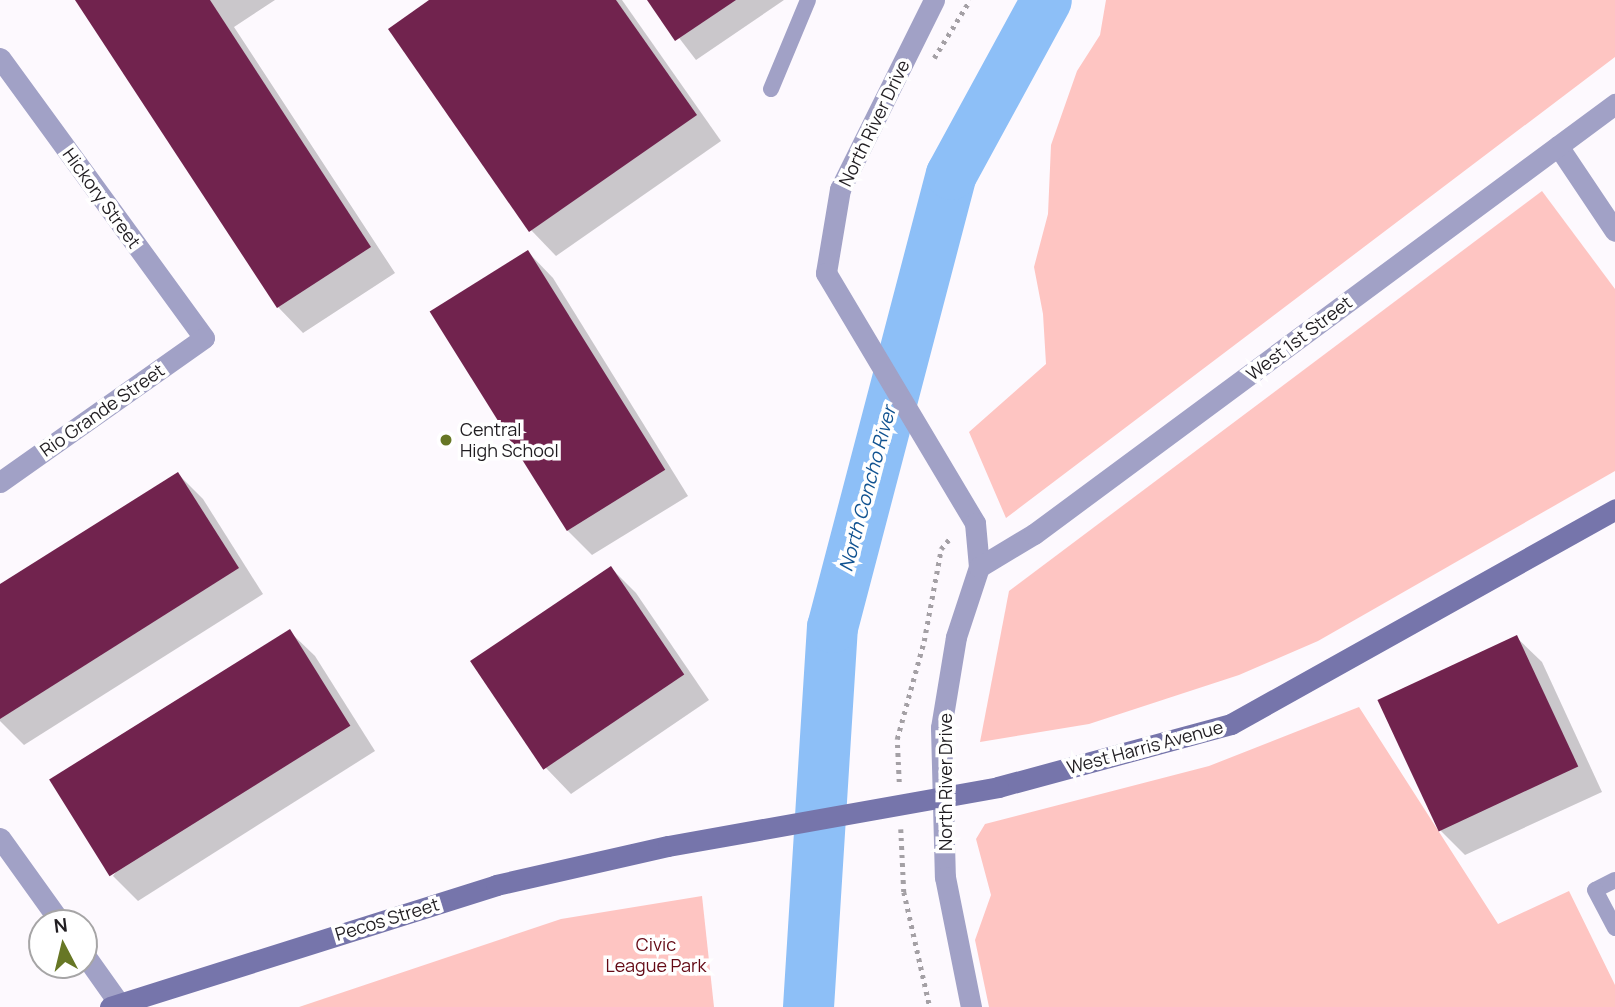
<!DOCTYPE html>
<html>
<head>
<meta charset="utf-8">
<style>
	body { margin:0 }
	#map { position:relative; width:1615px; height:1007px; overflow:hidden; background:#fdf9fe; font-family:Manrope,sans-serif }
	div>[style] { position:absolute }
	.green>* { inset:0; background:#fec5c2 }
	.shadow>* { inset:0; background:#0003 }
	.river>* { height:51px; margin:-25.5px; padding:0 25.5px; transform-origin:25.5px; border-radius:25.5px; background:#8dbff7 }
	.building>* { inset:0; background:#71234e; transform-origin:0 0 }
	.path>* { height:4.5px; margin-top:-2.25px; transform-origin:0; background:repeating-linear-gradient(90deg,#a4a0a5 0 3.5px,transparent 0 8.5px) }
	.lane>* { height:16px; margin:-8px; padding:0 8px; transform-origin:8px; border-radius:8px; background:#a1a1c6 }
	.street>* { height:21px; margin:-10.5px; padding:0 10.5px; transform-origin:10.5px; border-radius:10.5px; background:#a1a1c6 }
	.secondary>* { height:21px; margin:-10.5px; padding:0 10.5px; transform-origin:10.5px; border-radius:10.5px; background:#7675ab }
	.secondary-bridge>* { height:21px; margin:-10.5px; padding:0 10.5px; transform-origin:10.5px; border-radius:10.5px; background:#7675ab }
	.dots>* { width:19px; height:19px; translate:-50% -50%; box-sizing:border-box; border:4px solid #fff; border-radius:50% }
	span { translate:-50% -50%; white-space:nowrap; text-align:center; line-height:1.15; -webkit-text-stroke:7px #fff; paint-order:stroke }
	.street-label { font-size:18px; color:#201d21 }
	.poi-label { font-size:18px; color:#201d21 }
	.left { translate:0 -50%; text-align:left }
	.park-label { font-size:18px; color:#640a15 }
	.water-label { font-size:19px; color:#115391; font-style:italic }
	.north { position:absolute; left:28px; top:909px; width:70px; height:70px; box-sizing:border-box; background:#fff; border:2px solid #a6a5a6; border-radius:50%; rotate:353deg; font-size:19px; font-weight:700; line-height:28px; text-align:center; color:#201d21 }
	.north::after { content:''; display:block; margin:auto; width:24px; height:32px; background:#677725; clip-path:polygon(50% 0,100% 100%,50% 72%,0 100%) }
</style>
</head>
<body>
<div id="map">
	<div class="green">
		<div style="clip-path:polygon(1106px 0,1615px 0,1615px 57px,1006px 518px,969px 432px,1046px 364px,1043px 314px,1034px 267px,1048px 214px,1051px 145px,1077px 71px,1100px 35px)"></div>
		<div style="clip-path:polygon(1542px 191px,1615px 289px,1615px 471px,1318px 641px,1239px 675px,1089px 724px,980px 742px,1009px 591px)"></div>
		<div style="clip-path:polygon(1359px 707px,1498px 924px,1569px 891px,1615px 985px,1615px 1007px,989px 1007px,975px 940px,991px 895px,976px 839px,985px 824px,1209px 766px)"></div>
		<div style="clip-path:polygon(702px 896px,714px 1007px,299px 1007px,561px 919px)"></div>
	</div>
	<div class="shadow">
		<div style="clip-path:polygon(77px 0,275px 0,234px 27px,395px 273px,303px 333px,278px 307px)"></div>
		<div style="clip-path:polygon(432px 0,622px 0,721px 141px,556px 256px,531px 230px)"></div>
		<div style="clip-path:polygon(650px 0,784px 0,696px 60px)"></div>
		<div style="clip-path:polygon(528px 252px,553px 278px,688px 496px,592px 555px,567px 530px)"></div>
		<div style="clip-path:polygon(178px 474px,203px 499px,263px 594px,24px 745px,0 721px,0 586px)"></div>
		<div style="clip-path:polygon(611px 568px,636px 593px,709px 700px,571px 794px,546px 768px)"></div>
		<div style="clip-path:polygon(289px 631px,315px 656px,375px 751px,138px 901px,113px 876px)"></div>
		<div style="clip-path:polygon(1516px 637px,1542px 662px,1602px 792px,1465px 855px,1440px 830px)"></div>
	</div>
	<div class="river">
		<div style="left:808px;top:1007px;width:381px;rotate:-86.4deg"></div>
		<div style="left:832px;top:627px;width:468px;rotate:-75.3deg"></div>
		<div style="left:951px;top:174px;width:198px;rotate:-61.4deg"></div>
	</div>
	<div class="building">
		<div style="clip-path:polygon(75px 0,210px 0,371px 247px,277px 308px)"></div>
		<div style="clip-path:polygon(429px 0,616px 0,697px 115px,529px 232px,388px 29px)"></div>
		<div style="clip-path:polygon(647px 0,736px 0,675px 41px)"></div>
		<div style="left:528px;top:250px;width:259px;height:116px;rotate:58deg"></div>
		<div style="clip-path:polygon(178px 472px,239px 568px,0 719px,0 584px)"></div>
		<div style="left:611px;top:566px;width:131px;height:170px;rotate:56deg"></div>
		<div style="left:290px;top:629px;width:114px;height:284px;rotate:58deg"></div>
		<div style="left:1517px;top:635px;width:145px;height:154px;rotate:65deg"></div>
	</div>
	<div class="path">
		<div style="left:934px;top:58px;width:68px;rotate:-58.2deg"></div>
		<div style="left:899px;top:782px;width:43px;rotate:-92.7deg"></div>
		<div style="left:897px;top:739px;width:102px;rotate:-74.6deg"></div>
		<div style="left:924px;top:641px;width:94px;rotate:-79.5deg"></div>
		<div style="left:941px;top:549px;width:16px;rotate:-50deg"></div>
		<div style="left:901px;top:829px;width:63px;rotate:87.3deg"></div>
		<div style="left:904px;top:892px;width:118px;rotate:77.3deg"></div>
	</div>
	<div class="lane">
		<div style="left:771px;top:89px;width:96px;rotate:-67.4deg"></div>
		<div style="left:1615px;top:880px;width:22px;rotate:153deg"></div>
		<div style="left:1595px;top:890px;width:43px;rotate:62.2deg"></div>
	</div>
	<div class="street">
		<div style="left:934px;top:0;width:211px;rotate:116.4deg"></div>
		<div style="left:840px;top:189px;width:85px;rotate:99.5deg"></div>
		<div style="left:826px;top:273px;width:291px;rotate:59.2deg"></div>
		<div style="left:975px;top:523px;width:44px;rotate:84.8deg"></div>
		<div style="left:979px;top:567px;width:74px;rotate:108.2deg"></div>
		<div style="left:956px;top:637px;width:92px;rotate:99.4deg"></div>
		<div style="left:941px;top:728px;width:149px;rotate:88.5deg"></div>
		<div style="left:945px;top:877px;width:133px;rotate:78.7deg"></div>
		<div style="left:0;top:58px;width:346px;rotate:53.9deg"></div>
		<div style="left:204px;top:338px;width:250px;rotate:144.8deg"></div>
		<div style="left:1558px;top:146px;width:102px;rotate:56.2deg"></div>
		<div style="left:979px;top:567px;width:64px;rotate:-31deg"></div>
		<div style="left:1034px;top:534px;width:723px;rotate:-36.51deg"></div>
		<div style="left:0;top:838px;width:105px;rotate:54.3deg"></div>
		<div style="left:84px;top:954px;width:59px;rotate:54.7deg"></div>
	</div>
	<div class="secondary">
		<div style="left:998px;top:787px;width:241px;rotate:-15.1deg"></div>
		<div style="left:1231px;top:724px;width:440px;rotate:-29.2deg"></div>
		<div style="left:110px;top:1007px;width:405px;rotate:-17.5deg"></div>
		<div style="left:496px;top:885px;width:176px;rotate:-12.8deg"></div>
	</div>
	<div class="secondary-bridge">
		<div style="left:668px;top:846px;width:335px;rotate:-10.1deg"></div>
	</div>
	<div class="dots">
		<div style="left:446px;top:440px;background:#677725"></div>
	</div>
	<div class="street-label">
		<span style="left:874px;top:123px;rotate:-64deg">North River Drive</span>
		<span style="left:102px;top:198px;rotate:54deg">Hickory Street</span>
		<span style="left:1299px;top:338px;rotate:-37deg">West 1st Street</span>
		<span style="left:102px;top:410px;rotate:-35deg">Rio Grande Street</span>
		<span style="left:1145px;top:747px;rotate:-15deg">West Harris Avenue</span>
		<span style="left:945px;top:782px;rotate:-90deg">North River Drive</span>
		<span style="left:387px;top:919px;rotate:-17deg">Pecos Street</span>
	</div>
	<div class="poi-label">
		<span class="left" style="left:460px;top:440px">Central<br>High School</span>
	</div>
	<div class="park-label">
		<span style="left:656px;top:955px">Civic<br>League Park</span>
	</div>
	<div class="water-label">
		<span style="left:868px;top:489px;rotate:-75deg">North Concho River</span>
	</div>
	<div class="north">N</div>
</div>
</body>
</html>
